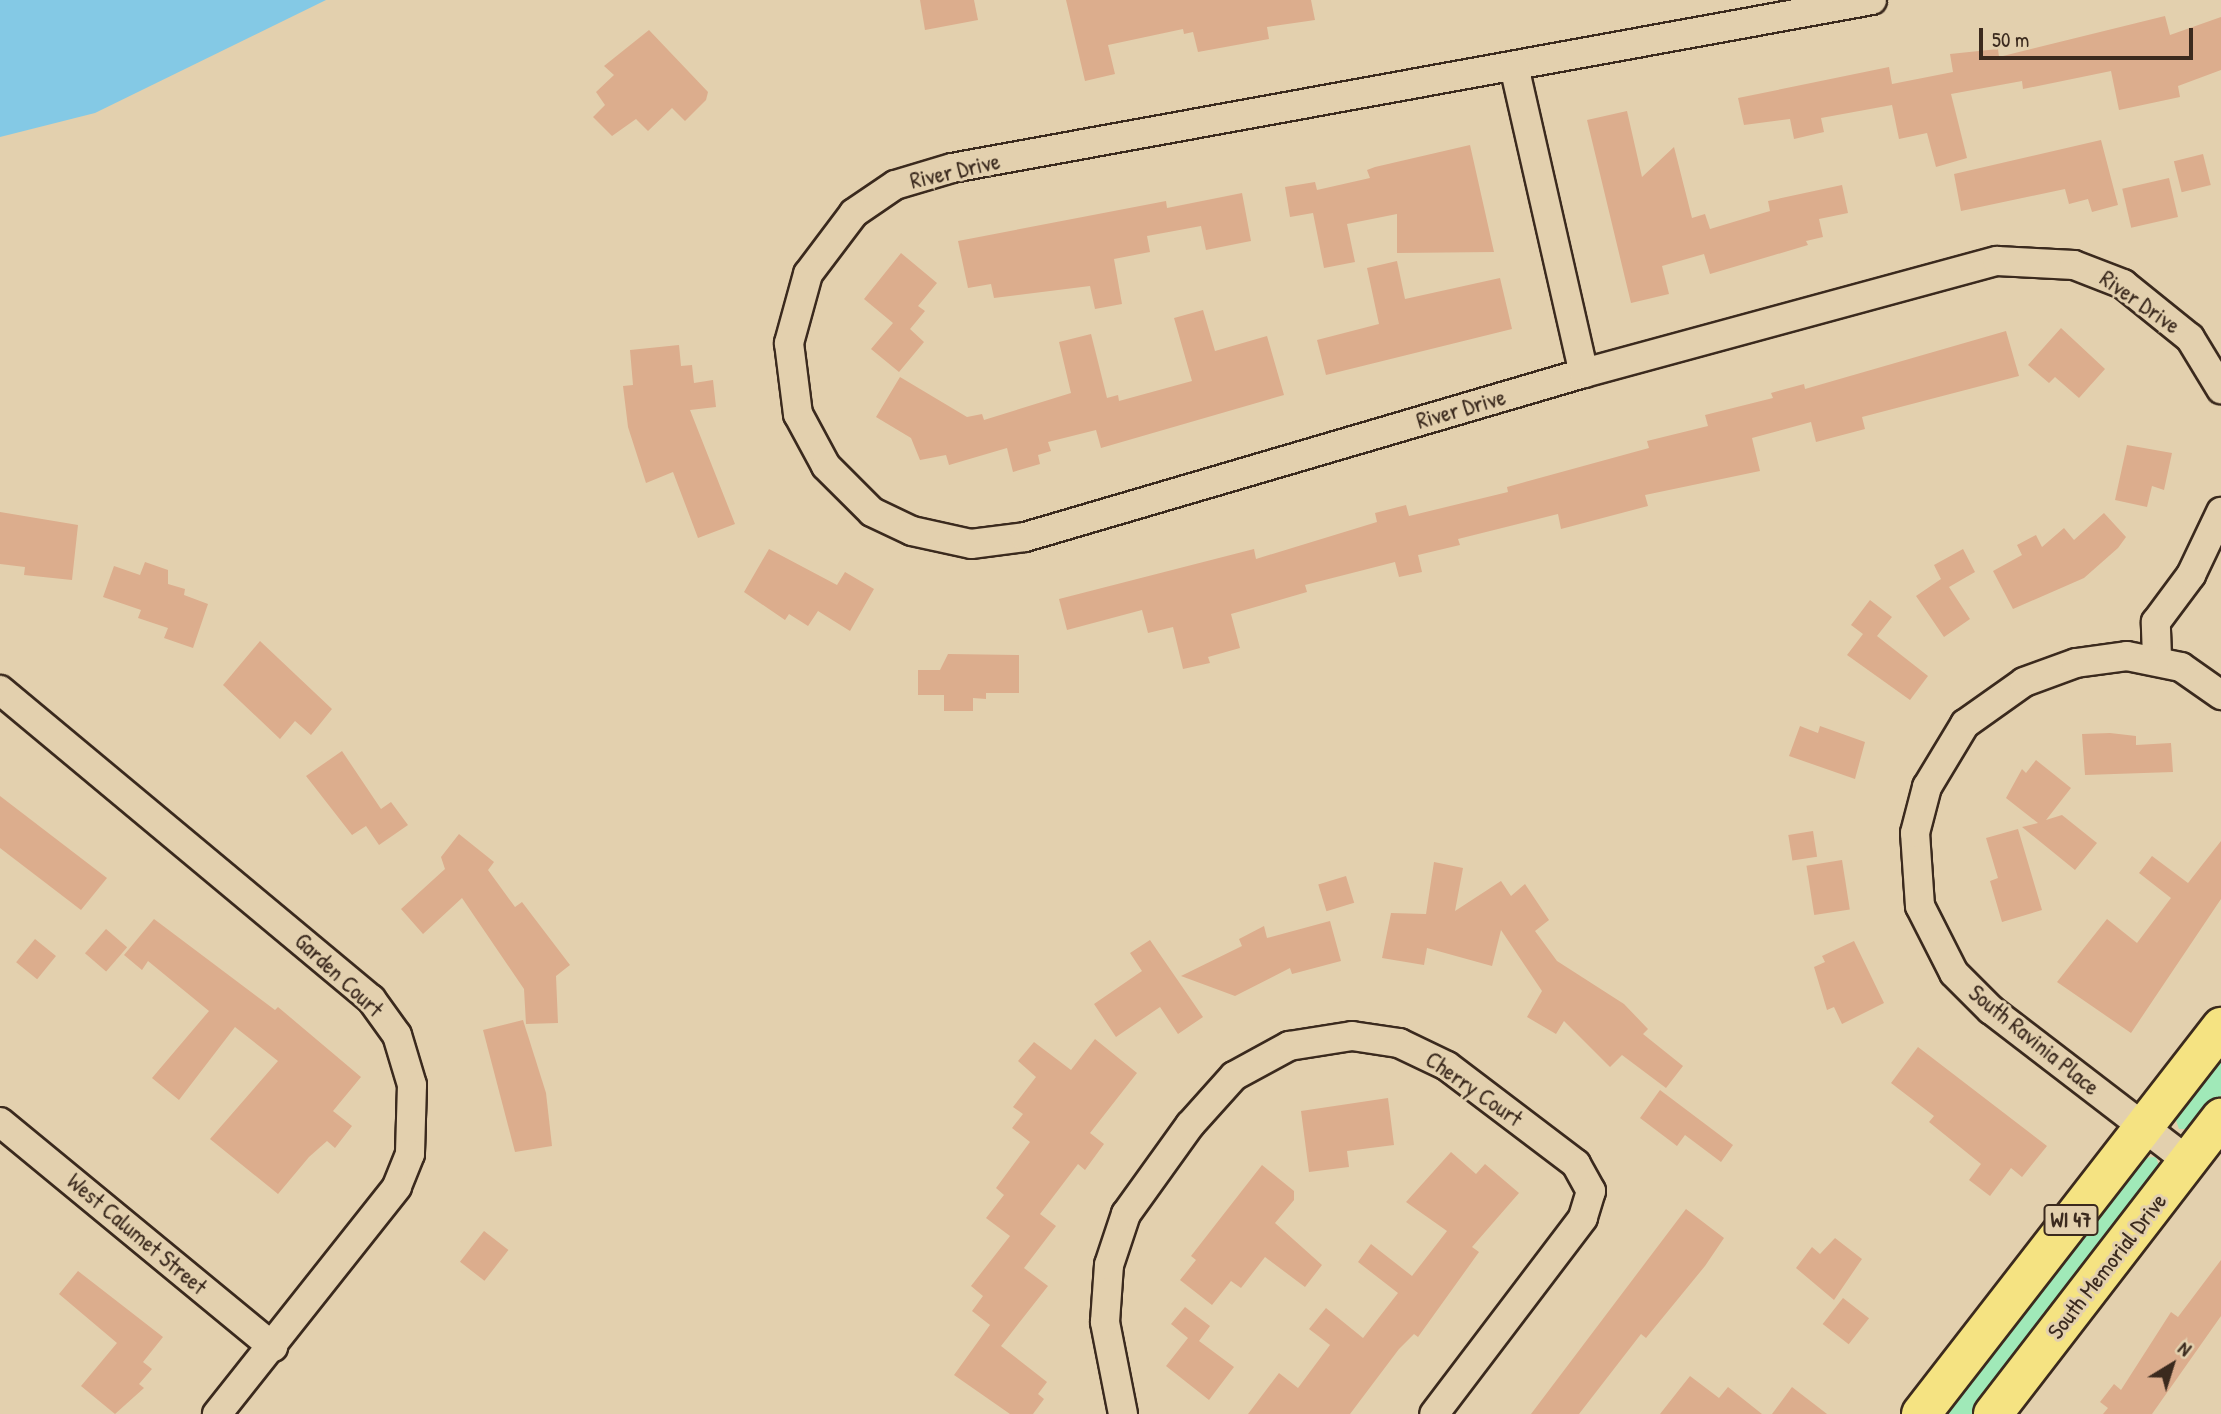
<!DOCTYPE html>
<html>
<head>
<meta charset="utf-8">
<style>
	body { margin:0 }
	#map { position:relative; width:2221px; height:1414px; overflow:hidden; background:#e3d0ae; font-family:"Patrick Hand",sans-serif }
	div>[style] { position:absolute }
	.green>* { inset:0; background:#a0e9b8 }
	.water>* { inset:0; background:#84c9e5 }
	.building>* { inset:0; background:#dcad8d; transform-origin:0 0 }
	.roads { filter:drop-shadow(2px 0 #3b2a1e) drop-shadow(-2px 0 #3b2a1e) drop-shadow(0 2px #3b2a1e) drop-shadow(0 -2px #3b2a1e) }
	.minor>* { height:28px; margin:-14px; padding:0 14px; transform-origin:14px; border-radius:14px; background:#e3d0ae }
	.primary>* { height:38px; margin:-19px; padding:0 19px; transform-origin:19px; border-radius:19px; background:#f5e382 }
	span { translate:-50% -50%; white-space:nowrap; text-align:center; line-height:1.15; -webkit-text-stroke:6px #e3d0ae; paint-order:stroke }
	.shield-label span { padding:2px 5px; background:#e3d0ae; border:2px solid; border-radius:5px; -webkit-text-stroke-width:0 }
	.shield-label { font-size:21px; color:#3b2a1e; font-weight:700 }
	.street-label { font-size:23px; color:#3b2a1e }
	.north { position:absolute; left:2137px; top:1330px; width:70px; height:70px; -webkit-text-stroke:5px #e3d0ae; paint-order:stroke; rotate:38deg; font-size:19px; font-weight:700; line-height:28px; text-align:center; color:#3b2a1e }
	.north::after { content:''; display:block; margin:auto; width:24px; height:32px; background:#3b2a1e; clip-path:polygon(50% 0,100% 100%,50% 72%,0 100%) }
	.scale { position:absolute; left:1979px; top:28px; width:214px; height:32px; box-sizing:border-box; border:4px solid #3b2a1e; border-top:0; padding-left:9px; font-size:21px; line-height:24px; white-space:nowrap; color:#3b2a1e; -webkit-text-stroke:5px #e3d0ae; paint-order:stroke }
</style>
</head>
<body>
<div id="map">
	<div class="green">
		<div style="clip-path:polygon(2221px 1052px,2221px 1095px,2195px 1129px,2179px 1129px,2174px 1114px)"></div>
		<div style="clip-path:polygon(2156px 1157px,2161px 1172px,1973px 1414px,1942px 1414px,2140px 1158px)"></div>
	</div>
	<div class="water">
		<div style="clip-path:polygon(0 0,326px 0,95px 113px,0 137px)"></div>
	</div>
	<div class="building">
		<div style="clip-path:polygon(920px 0,974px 0,978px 20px,925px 30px)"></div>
		<div style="clip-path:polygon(1066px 0,1311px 0,1315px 20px,1267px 27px,1269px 39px,1198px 52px,1193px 32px,1184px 34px,1183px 29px,1108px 45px,1115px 74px,1085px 81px)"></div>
		<div style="clip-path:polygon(2165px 16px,2170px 35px,2221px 17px,2221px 70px,2178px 86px,2180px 97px,2119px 110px,2111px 71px,2023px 89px,2022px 81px,1951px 94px,1967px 158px,1936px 167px,1927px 133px,1899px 139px,1892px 105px,1821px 118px,1824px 132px,1794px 139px,1790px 119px,1744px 125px,1738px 98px,1889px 67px,1892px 84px,1953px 72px,1950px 54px,1998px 49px,1999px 57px)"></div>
		<div style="clip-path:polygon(649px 30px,708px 92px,706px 100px,685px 121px,672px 108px,648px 131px,636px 119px,612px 136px,593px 117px,605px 105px,596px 92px,614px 75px,604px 66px)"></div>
		<div style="clip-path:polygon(1627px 111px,1642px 177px,1674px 147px,1692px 218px,1705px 214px,1710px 229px,1770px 211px,1768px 201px,1842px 185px,1848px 213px,1819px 219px,1823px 237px,1806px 241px,1808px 245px,1710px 274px,1704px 254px,1662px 266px,1669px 294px,1631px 303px,1587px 120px)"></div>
		<div style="clip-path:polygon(2101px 140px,2118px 205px,2092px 212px,2088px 199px,2069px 204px,2065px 189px,1961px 211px,1954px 174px)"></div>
		<div style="clip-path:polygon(1470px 145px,1494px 252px,1397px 253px,1397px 214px,1347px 224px,1355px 262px,1324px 268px,1313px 213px,1290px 217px,1285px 187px,1315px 182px,1317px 190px,1370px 178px,1367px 170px,1375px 167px)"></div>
		<div style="left:2203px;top:154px;width:32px;height:30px;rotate:76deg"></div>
		<div style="left:2169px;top:178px;width:40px;height:48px;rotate:77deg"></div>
		<div style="clip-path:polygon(1242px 193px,1251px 241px,1206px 250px,1201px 226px,1147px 236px,1150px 252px,1114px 259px,1122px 304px,1095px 309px,1090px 286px,994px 298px,991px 284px,968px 288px,958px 241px,1166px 201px,1167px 208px)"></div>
		<div style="clip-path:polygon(901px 253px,937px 283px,918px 306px,925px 311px,910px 329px,924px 342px,899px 372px,871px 349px,893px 323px,864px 299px)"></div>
		<div style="clip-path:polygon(1397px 261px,1405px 299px,1500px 278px,1512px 329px,1326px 375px,1317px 340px,1379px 324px,1367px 268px)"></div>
		<div style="clip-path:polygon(1203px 310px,1215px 351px,1267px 336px,1284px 395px,1101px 448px,1096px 430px,1048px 442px,1051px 451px,1038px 455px,1040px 464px,1013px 472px,1007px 448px,949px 465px,946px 455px,920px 460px,911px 438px,876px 417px,900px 377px,967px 417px,982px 414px,984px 420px,1071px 393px,1059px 342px,1091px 334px,1107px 398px,1118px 395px,1119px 401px,1192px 381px,1174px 318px)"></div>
		<div style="clip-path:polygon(2061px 328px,2105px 369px,2079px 398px,2055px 377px,2049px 383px,2028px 365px)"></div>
		<div style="clip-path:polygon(2006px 331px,2019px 376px,1862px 417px,1865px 429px,1816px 442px,1811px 422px,1752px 438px,1760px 471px,1645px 495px,1648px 506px,1561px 529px,1558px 514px,1458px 539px,1460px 545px,1418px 555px,1422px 572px,1399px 577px,1395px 562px,1305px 585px,1307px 592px,1231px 614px,1240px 648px,1208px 657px,1210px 663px,1183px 669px,1173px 627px,1148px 633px,1142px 610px,1067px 630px,1059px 599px,1254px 549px,1256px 559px,1377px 522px,1375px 513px,1406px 505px,1409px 516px,1508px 492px,1507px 487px,1649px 448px,1647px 441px,1708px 426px,1705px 415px,1773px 398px,1771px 393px,1804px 384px,1805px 389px)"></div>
		<div style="clip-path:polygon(679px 345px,681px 366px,692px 365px,694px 383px,713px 380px,716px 407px,690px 410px,735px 524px,698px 538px,673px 472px,646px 483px,628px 427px,623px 386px,633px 385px,630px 350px)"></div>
		<div style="clip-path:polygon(2127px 445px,2172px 453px,2164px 490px,2152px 486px,2147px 507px,2115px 500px)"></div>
		<div style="clip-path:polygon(0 512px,78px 525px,72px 580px,24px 575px,25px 567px,0 564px)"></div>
		<div style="clip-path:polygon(2104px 513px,2126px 537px,2118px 548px,2084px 578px,2013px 609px,1993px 571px,2022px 555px,2017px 545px,2036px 535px,2042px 547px,2064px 528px,2074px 540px)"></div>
		<div style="clip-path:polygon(769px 549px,837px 585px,845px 572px,874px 589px,850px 631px,818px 611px,808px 626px,789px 614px,785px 620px,744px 592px)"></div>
		<div style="clip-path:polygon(1963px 549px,1975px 572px,1949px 587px,1970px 619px,1944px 637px,1916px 596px,1941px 579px,1934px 565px)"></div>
		<div style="clip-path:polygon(145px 562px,168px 570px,168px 584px,185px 589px,184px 595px,208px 604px,193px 648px,164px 638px,168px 628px,138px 618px,141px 610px,103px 597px,114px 566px,140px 575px)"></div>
		<div style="clip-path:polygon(1870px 600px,1892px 617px,1877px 636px,1928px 676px,1910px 700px,1847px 655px,1863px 634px,1851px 625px)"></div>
		<div style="clip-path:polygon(260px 641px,332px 709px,311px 735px,295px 721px,280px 739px,223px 685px)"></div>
		<div style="clip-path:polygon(948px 654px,1019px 655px,1019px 693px,986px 693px,986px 699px,973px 698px,973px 711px,944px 711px,944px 695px,918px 695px,918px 670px,940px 670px)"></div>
		<div style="clip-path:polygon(1800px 726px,1818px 733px,1820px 726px,1865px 742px,1855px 779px,1789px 756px)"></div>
		<div style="clip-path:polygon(2110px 733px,2136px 736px,2136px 745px,2171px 743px,2173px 772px,2085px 775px,2082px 734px)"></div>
		<div style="clip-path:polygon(342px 751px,381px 809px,391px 802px,408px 825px,379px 845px,366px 826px,352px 835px,306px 776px)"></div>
		<div style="clip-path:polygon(2036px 760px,2071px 788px,2046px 820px,2062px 815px,2097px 843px,2075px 870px,2022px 827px,2038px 823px,2006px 798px,2022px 769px,2026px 773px)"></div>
		<div style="clip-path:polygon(0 796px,107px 878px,81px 910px,0 848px)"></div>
		<div style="clip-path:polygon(2018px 829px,2042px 910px,2002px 922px,1990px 881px,1998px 878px,1986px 838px)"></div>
		<div style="left:1813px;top:831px;width:26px;height:25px;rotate:81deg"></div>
		<div style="clip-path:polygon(459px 834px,494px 862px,488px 870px,515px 907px,522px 902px,570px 965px,556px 976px,558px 1023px,526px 1024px,524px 989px,462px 898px,423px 934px,401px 909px,445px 869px,441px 857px)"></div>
		<div style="clip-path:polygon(2221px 841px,2221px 899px,2131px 1033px,2057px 982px,2107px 919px,2137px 943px,2171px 898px,2139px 873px,2152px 856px,2188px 883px)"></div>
		<div style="left:1842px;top:860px;width:50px;height:36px;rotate:81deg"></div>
		<div style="clip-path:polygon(1434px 862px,1463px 868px,1455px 911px,1501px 881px,1511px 896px,1525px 884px,1549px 920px,1535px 931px,1557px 961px,1624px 1004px,1648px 1029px,1643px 1034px,1683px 1066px,1666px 1088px,1622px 1055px,1610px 1067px,1564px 1021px,1556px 1034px,1527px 1017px,1542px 991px,1501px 930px,1492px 966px,1427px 948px,1424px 965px,1382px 958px,1391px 913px,1426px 914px)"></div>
		<div style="left:1346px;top:876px;width:28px;height:29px;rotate:73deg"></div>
		<div style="clip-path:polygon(154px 919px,275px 1010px,278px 1007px,361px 1077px,333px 1111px,352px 1126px,335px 1148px,327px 1141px,309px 1157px,278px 1194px,210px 1139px,278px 1061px,235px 1027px,179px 1100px,152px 1078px,209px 1011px,148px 961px,142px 970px,124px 955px)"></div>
		<div style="clip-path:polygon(1330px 921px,1341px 961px,1292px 974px,1290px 968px,1235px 996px,1181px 976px,1242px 946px,1239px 939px,1264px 926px,1267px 938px)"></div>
		<div style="left:106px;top:929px;width:28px;height:32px;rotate:41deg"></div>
		<div style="left:35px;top:939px;width:27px;height:30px;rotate:39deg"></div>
		<div style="clip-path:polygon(1150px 940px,1203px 1017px,1178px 1034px,1160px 1007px,1116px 1037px,1094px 1004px,1142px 971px,1130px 953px)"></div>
		<div style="clip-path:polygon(1854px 941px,1884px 1003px,1842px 1024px,1834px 1007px,1827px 1010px,1814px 967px,1825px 962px,1822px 956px)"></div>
		<div style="clip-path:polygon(523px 1020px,546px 1093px,552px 1146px,515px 1152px,483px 1030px)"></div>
		<div style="clip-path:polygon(1095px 1039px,1137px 1073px,1090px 1133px,1104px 1144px,1085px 1170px,1078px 1164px,1040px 1214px,1056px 1226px,1024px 1268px,1048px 1286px,1001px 1346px,1047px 1382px,1038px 1394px,1044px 1399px,1033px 1414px,1010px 1414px,954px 1375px,990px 1325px,972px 1311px,983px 1296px,971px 1286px,1010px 1236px,986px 1218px,1004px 1195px,996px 1188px,1030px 1142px,1012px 1128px,1023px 1114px,1013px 1107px,1036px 1077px,1018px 1061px,1034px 1042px,1071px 1070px)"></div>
		<div style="clip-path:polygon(1918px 1047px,2047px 1146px,2022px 1177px,2011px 1168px,1990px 1196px,1969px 1180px,1981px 1164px,1929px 1122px,1934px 1116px,1891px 1083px)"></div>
		<div style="clip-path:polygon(1660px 1090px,1733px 1145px,1721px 1162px,1685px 1135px,1677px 1146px,1640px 1118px)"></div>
		<div style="clip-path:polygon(1388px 1098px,1394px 1145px,1347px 1151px,1349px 1167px,1309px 1172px,1301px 1111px)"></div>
		<div style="clip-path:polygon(1451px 1152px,1476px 1174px,1485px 1164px,1519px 1193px,1472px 1247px,1479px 1252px,1418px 1337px,1414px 1334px,1399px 1349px,1350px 1414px,1248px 1414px,1279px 1373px,1298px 1388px,1330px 1345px,1309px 1329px,1326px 1308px,1363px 1338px,1398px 1293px,1358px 1262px,1371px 1244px,1412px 1276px,1447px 1231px,1406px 1202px)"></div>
		<div style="clip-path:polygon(1262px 1165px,1294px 1191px,1294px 1200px,1275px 1223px,1322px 1265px,1305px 1287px,1265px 1257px,1241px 1288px,1231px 1281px,1212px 1305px,1180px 1280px,1196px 1260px,1191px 1256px)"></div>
		<div style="clip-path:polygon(1686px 1209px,1724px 1238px,1705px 1266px,1646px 1338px,1641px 1334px,1579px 1414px,1531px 1414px)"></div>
		<div style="left:484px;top:1231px;width:31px;height:39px;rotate:38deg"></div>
		<div style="clip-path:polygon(1835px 1238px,1862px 1259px,1834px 1300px,1796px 1268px,1812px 1247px,1820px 1254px)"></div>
		<div style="clip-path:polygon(2221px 1260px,2221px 1316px,2152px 1414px,2103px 1414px,2108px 1408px,2100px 1402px,2114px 1384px,2121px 1390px,2171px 1312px,2178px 1317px)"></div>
		<div style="clip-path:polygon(78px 1271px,163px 1337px,143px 1362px,152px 1369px,139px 1384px,144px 1388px,115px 1414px,81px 1386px,117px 1343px,59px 1294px)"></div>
		<div style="left:1843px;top:1298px;width:33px;height:33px;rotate:38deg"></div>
		<div style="clip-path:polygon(1185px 1307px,1210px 1326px,1199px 1341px,1234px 1367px,1209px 1400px,1166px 1366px,1188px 1338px,1171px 1324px)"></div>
		<div style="clip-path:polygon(1690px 1376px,1719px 1398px,1728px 1387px,1762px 1414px,1660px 1414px)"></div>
		<div style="clip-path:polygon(1792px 1387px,1827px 1414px,1772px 1414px)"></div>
	</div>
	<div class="roads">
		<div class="minor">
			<div style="left:1872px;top:0;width:935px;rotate:169.65deg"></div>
			<div style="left:952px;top:168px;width:59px;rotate:163.4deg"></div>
			<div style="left:895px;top:185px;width:50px;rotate:145.7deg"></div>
			<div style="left:854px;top:213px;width:76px;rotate:127deg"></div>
			<div style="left:808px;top:274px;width:72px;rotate:105.4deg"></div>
			<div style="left:789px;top:343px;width:72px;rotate:82.8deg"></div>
			<div style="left:798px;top:414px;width:59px;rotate:61.7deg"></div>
			<div style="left:826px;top:466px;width:65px;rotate:45deg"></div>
			<div style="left:872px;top:512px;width:44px;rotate:25.4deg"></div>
			<div style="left:912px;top:531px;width:60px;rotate:12.4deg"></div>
			<div style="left:971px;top:544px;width:54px;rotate:-7.4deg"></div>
			<div style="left:1025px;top:537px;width:583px;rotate:-16.35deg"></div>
			<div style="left:1584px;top:373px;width:428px;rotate:-15.2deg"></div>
			<div style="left:1997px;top:261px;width:77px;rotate:3deg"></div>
			<div style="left:2074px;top:265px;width:53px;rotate:21.2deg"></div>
			<div style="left:2123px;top:284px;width:86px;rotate:38.9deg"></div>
			<div style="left:2190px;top:338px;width:60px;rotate:58.7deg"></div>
			<div style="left:1514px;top:66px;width:315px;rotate:77.2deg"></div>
			<div style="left:2157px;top:658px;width:36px;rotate:-92deg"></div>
			<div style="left:2156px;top:622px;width:59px;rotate:-53.3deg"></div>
			<div style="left:2191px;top:575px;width:70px;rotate:-64.5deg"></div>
			<div style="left:0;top:690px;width:483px;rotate:39.8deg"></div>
			<div style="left:371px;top:999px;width:44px;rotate:54.2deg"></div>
			<div style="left:397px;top:1035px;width:52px;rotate:73.3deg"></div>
			<div style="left:412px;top:1085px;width:69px;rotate:91.7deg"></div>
			<div style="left:410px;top:1154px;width:35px;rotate:112deg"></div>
			<div style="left:397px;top:1187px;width:290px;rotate:128.4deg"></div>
			<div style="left:0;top:1122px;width:354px;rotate:39.5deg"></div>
			<div style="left:2188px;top:1161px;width:248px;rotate:-142.5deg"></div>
			<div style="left:1991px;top:1010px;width:52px;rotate:-135deg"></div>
			<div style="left:1954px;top:973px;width:75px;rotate:-116.9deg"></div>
			<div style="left:1920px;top:906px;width:73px;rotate:-93.9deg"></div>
			<div style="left:1915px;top:833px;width:48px;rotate:-75.4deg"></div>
			<div style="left:1927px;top:787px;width:74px;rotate:-58.9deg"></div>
			<div style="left:1965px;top:724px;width:72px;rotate:-35.4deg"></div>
			<div style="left:2024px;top:682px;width:55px;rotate:-20.1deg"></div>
			<div style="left:2076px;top:663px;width:51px;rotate:-7.8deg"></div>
			<div style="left:2127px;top:656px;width:55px;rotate:11.5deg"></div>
			<div style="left:2181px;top:667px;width:49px;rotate:35deg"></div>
			<div style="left:1123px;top:1414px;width:94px;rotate:-101.1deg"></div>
			<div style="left:1105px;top:1322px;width:57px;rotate:-86deg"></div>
			<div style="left:1109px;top:1265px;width:54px;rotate:-71.6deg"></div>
			<div style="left:1126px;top:1214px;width:110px;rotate:-54.3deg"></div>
			<div style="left:1190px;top:1125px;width:66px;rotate:-48.1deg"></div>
			<div style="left:1234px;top:1076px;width:63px;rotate:-28.6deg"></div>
			<div style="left:1289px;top:1046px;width:64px;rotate:-9deg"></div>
			<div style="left:1352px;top:1036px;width:48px;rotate:8.5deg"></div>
			<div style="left:1399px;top:1043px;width:53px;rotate:25.6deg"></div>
			<div style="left:1447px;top:1066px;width:162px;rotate:37.2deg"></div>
			<div style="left:1576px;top:1164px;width:31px;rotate:61deg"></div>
			<div style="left:1591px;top:1191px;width:28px;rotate:107deg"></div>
			<div style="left:1583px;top:1218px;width:246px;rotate:127.2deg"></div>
		</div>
		<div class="primary">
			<div style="left:1921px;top:1414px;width:490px;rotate:-52.2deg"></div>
			<div style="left:1993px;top:1414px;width:374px;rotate:-52.4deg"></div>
		</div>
	</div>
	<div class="shield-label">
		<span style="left:2071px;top:1220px">WI 47</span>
	</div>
	<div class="street-label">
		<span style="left:955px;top:171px;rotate:-13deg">River Drive</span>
		<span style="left:2140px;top:302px;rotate:35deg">River Drive</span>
		<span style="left:1461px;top:409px;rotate:-16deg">River Drive</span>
		<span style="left:339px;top:975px;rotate:43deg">Garden Court</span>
		<span style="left:2034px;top:1040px;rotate:39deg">South Ravinia Place</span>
		<span style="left:1474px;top:1089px;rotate:35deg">Cherry Court</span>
		<span style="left:137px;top:1234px;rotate:40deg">West Calumet Street</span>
		<span style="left:2107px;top:1266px;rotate:-52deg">South Memorial Drive</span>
	</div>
	<div class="north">N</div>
	<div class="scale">50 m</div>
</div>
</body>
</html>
